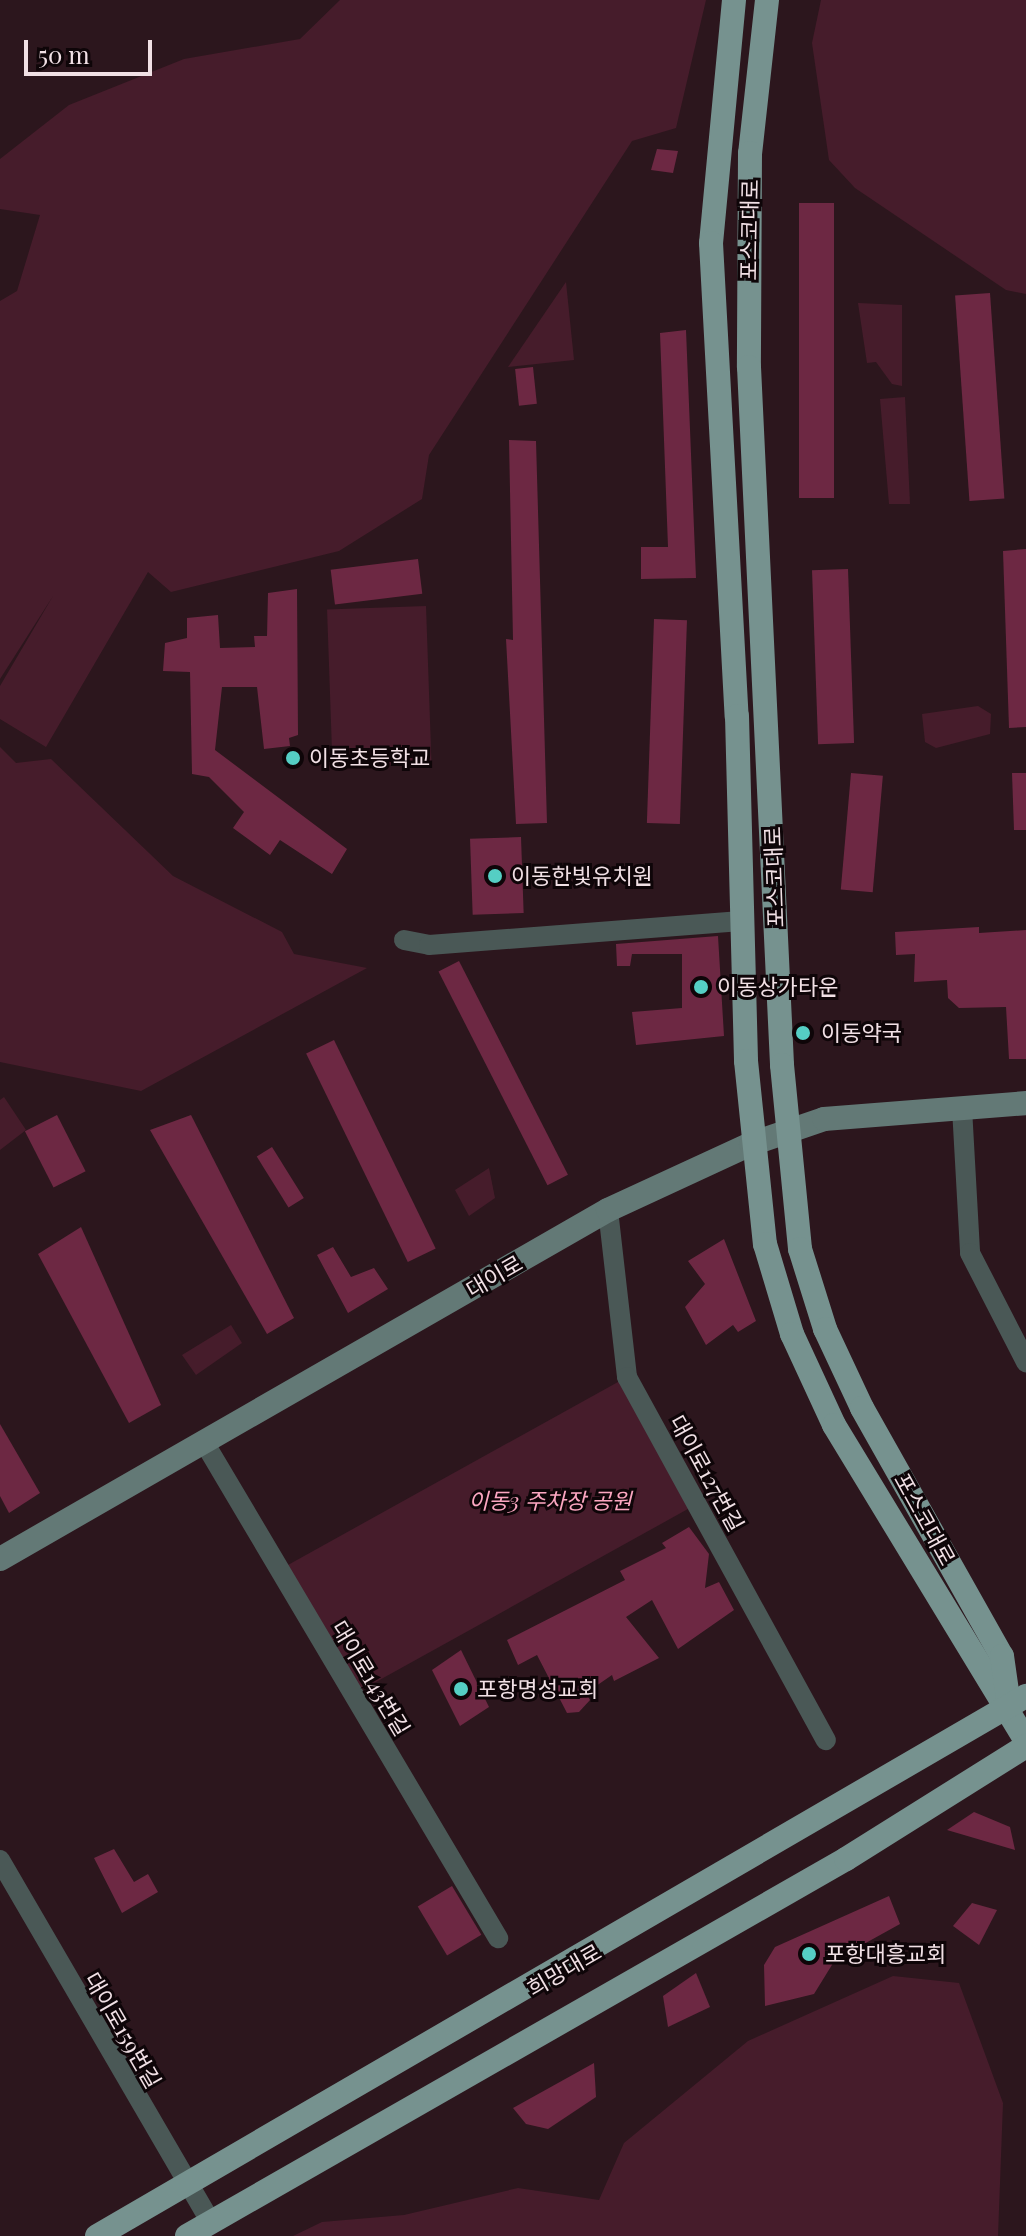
<!DOCTYPE html>
<html>
<head>
<meta charset="utf-8">
<style>
	body { margin:0 }
	#map { position:relative; width:1026px; height:2236px; overflow:hidden; background:#2c161d; font-family:"Playfair Display","Noto Sans KR",serif }
	div>[style] { position:absolute }
	.green>* { inset:0; background:#461c2b; transform-origin:0 0 }
	.building>* { inset:0; background:#6d2843; transform-origin:0 0 }
	.street>* { height:20px; margin:-10px; padding:0 10px; transform-origin:10px; border-radius:10px; background:#4a5856 }
	.secondary>* { height:24px; margin:-12px; padding:0 12px; transform-origin:12px; border-radius:12px; background:#637976 }
	.primary>* { height:24px; margin:-12px; padding:0 12px; transform-origin:12px; border-radius:12px; background:#76928f }
	.dots>* { width:22px; height:22px; translate:-50% -50%; box-sizing:border-box; border:4px solid #0e0508; border-radius:50% }
	span { translate:-50% -50%; white-space:nowrap; text-align:center; line-height:1.15; -webkit-text-stroke:6px #0e0508; paint-order:stroke }
	.street-label { font-size:22px; color:#f1e0e5 }
	.poi-label { font-size:22px; color:#f1e0e5 }
	.left { translate:0 -50%; text-align:left }
	.park-label { font-size:22px; color:#fba6c1; font-style:italic }
	.scale { position:absolute; left:24px; top:40px; width:128px; height:36px; box-sizing:border-box; border:4px solid #f1e0e5; border-top:0; padding-left:10px; font-size:24px; line-height:28px; white-space:nowrap; color:#f1e0e5; -webkit-text-stroke:6px #0e0508; paint-order:stroke }
</style>
</head>
<body>
<div id="map">
	<div class="green">
		<div style="clip-path:polygon(340px 0,706px 0,676px 128px,632px 141px,429px 455px,422px 499px,339px 551px,171px 592px,148px 572px,46px 747px,0 719px,0 686px,53px 596px,0 679px,0 301px,17px 291px,40px 215px,0 209px,0 159px,69px 105px,184px 59px,300px 39px)"></div>
		<div style="clip-path:polygon(821px 0,1026px 0,1026px 294px,1006px 290px,855px 188px,829px 160px,812px 43px)"></div>
		<div style="clip-path:polygon(566px 282px,574px 360px,508px 367px)"></div>
		<div style="clip-path:polygon(858px 303px,902px 305px,902px 386px,892px 384px,876px 362px,867px 363px)"></div>
		<div style="clip-path:polygon(905px 397px,910px 504px,889px 504px,880px 399px)"></div>
		<div style="left:426px;top:606px;width:158px;height:99px;rotate:88deg"></div>
		<div style="clip-path:polygon(978px 706px,991px 714px,990px 734px,936px 748px,925px 742px,922px 714px)"></div>
		<div style="clip-path:polygon(0 747px,16px 763px,51px 759px,173px 876px,282px 932px,294px 954px,367px 968px,141px 1091px,0 1062px)"></div>
		<div style="clip-path:polygon(4px 1097px,26px 1130px,0 1150px,0 1100px)"></div>
		<div style="clip-path:polygon(489px 1168px,495px 1198px,469px 1216px,455px 1190px)"></div>
		<div style="clip-path:polygon(231px 1325px,242px 1343px,196px 1375px,182px 1355px)"></div>
		<div style="left:627px;top:1377px;width:145px;height:399px;rotate:61deg"></div>
		<div style="clip-path:polygon(893px 1976px,959px 1983px,1003px 2103px,998px 2236px,293px 2236px,322px 2222px,404px 2215px,518px 2188px,599px 2200px,624px 2143px,748px 2041px)"></div>
	</div>
	<div class="building">
		<div style="clip-path:polygon(657px 149px,678px 151px,673px 173px,651px 170px)"></div>
		<div style="left:799px;top:203px;width:35px;height:295px"></div>
		<div style="left:990px;top:293px;width:206px;height:35px;rotate:86deg"></div>
		<div style="clip-path:polygon(686px 330px,696px 578px,641px 579px,641px 547px,668px 547px,660px 333px)"></div>
		<div style="left:533px;top:367px;width:37px;height:18px;rotate:84deg"></div>
		<div style="clip-path:polygon(509px 440px,536px 441px,547px 823px,516px 824px,506px 639px,513px 640px)"></div>
		<div style="clip-path:polygon(1026px 549px,1026px 727px,1009px 728px,1003px 551px)"></div>
		<div style="left:418px;top:559px;width:35px;height:88px;rotate:83deg"></div>
		<div style="left:848px;top:569px;width:174px;height:36px;rotate:88deg"></div>
		<div style="clip-path:polygon(297px 589px,298px 735px,289px 738px,290px 746px,264px 749px,257px 687px,222px 687px,215px 750px,347px 849px,332px 874px,280px 840px,270px 855px,233px 828px,244px 812px,209px 777px,192px 774px,190px 672px,163px 671px,165px 643px,187px 638px,187px 618px,218px 615px,220px 648px,255px 647px,254px 636px,267px 636px,268px 593px)"></div>
		<div style="left:654px;top:619px;width:33px;height:204px;rotate:2deg"></div>
		<div style="left:851px;top:773px;width:32px;height:117px;rotate:5deg"></div>
		<div style="clip-path:polygon(1012px 773px,1026px 773px,1026px 830px,1014px 830px)"></div>
		<div style="left:521px;top:837px;width:76px;height:51px;rotate:88deg"></div>
		<div style="clip-path:polygon(979px 927px,979px 933px,1026px 930px,1026px 1059px,1009px 1059px,1006px 1007px,959px 1008px,948px 998px,947px 980px,914px 982px,915px 954px,896px 955px,895px 932px)"></div>
		<div style="clip-path:polygon(718px 936px,724px 1036px,636px 1045px,632px 1012px,682px 1008px,682px 954px,632px 954px,630px 966px,617px 966px,616px 944px)"></div>
		<div style="left:459px;top:961px;width:240px;height:23px;rotate:63deg"></div>
		<div style="left:334px;top:1040px;width:232px;height:31px;rotate:64deg"></div>
		<div style="left:57px;top:1115px;width:63px;height:36px;rotate:63deg"></div>
		<div style="clip-path:polygon(191px 1115px,294px 1318px,267px 1334px,150px 1130px)"></div>
		<div style="left:272px;top:1147px;width:60px;height:18px;rotate:58deg"></div>
		<div style="clip-path:polygon(81px 1227px,161px 1405px,129px 1423px,38px 1254px)"></div>
		<div style="clip-path:polygon(724px 1239px,756px 1321px,738px 1332px,733px 1325px,706px 1345px,685px 1307px,705px 1284px,688px 1261px)"></div>
		<div style="clip-path:polygon(333px 1247px,351px 1277px,374px 1268px,388px 1289px,348px 1313px,317px 1255px)"></div>
		<div style="clip-path:polygon(0 1424px,40px 1493px,9px 1513px,0 1496px)"></div>
		<div style="clip-path:polygon(689px 1527px,709px 1554px,705px 1588px,719px 1582px,734px 1610px,678px 1649px,652px 1600px,626px 1617px,659px 1658px,614px 1681px,612px 1675px,586px 1693px,590px 1700px,579px 1712px,567px 1713px,537px 1655px,518px 1665px,507px 1640px,625px 1580px,620px 1571px,666px 1548px,662px 1543px)"></div>
		<div style="clip-path:polygon(461px 1650px,489px 1707px,460px 1726px,432px 1670px)"></div>
		<div style="clip-path:polygon(974px 1812px,1010px 1827px,1015px 1850px,947px 1830px)"></div>
		<div style="clip-path:polygon(114px 1849px,134px 1882px,148px 1874px,158px 1892px,122px 1913px,94px 1858px)"></div>
		<div style="left:452px;top:1886px;width:57px;height:40px;rotate:59deg"></div>
		<div style="clip-path:polygon(889px 1896px,900px 1924px,835px 1960px,814px 1994px,765px 2006px,764px 1965px,775px 1947px)"></div>
		<div style="clip-path:polygon(972px 1903px,997px 1910px,979px 1945px,953px 1926px)"></div>
		<div style="clip-path:polygon(696px 1973px,710px 2007px,668px 2027px,663px 1996px)"></div>
		<div style="clip-path:polygon(594px 2063px,596px 2097px,548px 2129px,526px 2124px,513px 2108px)"></div>
	</div>
	<div class="street">
		<div style="left:404px;top:940px;width:25px;rotate:11deg"></div>
		<div style="left:429px;top:945px;width:313px;rotate:-4.4deg"></div>
		<div style="left:962px;top:1108px;width:145px;rotate:86.8deg"></div>
		<div style="left:970px;top:1253px;width:123px;rotate:62.8deg"></div>
		<div style="left:608px;top:1210px;width:168px;rotate:83.5deg"></div>
		<div style="left:627px;top:1377px;width:414px;rotate:61.3deg"></div>
		<div style="left:204px;top:1442px;width:577px;rotate:59.34deg"></div>
		<div style="left:0;top:1860px;width:419px;rotate:59.8deg"></div>
	</div>
	<div class="secondary">
		<div style="left:0;top:1559px;width:701px;rotate:-29.86deg"></div>
		<div style="left:608px;top:1210px;width:157px;rotate:-24.8deg"></div>
		<div style="left:751px;top:1144px;width:77px;rotate:-18.9deg"></div>
		<div style="left:824px;top:1119px;width:203px;rotate:-4.5deg"></div>
	</div>
	<div class="primary">
		<div style="left:734px;top:0;width:244px;rotate:95.4deg"></div>
		<div style="left:711px;top:243px;width:474px;rotate:86.9deg"></div>
		<div style="left:737px;top:716px;width:345px;rotate:88.5deg"></div>
		<div style="left:746px;top:1061px;width:184px;rotate:84.1deg"></div>
		<div style="left:765px;top:1244px;width:94px;rotate:73.3deg"></div>
		<div style="left:792px;top:1334px;width:100px;rotate:65.2deg"></div>
		<div style="left:834px;top:1425px;width:370px;rotate:58.7deg"></div>
		<div style="left:767px;top:0;width:154px;rotate:96.3deg"></div>
		<div style="left:750px;top:153px;width:214px;rotate:90.3deg"></div>
		<div style="left:749px;top:367px;width:699px;rotate:87.29deg"></div>
		<div style="left:782px;top:1065px;width:185px;rotate:84.4deg"></div>
		<div style="left:800px;top:1249px;width:84px;rotate:72.6deg"></div>
		<div style="left:825px;top:1329px;width:87px;rotate:64.9deg"></div>
		<div style="left:862px;top:1408px;width:285px;rotate:60.6deg"></div>
		<div style="left:1002px;top:1656px;width:49px;rotate:81.9deg"></div>
		<div style="left:97px;top:2236px;width:1075px;rotate:-30.17deg"></div>
		<div style="left:187px;top:2236px;width:759px;rotate:-29.77deg"></div>
		<div style="left:846px;top:1859px;width:213px;rotate:-32.1deg"></div>
	</div>
	<div class="dots">
		<div style="left:293px;top:758px;background:#55cec4"></div>
		<div style="left:495px;top:876px;background:#55cec4"></div>
		<div style="left:701px;top:987px;background:#55cec4"></div>
		<div style="left:803px;top:1033px;background:#55cec4"></div>
		<div style="left:461px;top:1689px;background:#55cec4"></div>
		<div style="left:809px;top:1954px;background:#55cec4"></div>
	</div>
	<div class="street-label">
		<span style="left:749px;top:230px;rotate:-89deg">포스코대로</span>
		<span style="left:774px;top:877px;rotate:-92deg">포스코대로</span>
		<span style="left:494px;top:1276px;rotate:-30deg">대이로</span>
		<span style="left:707px;top:1473px;rotate:61deg">대이로127번길</span>
		<span style="left:925px;top:1519px;rotate:61deg">포스코대로</span>
		<span style="left:371px;top:1678px;rotate:59deg">대이로143번길</span>
		<span style="left:564px;top:1970px;rotate:-30deg">희망대로</span>
		<span style="left:123px;top:2030px;rotate:60deg">대이로159번길</span>
	</div>
	<div class="poi-label">
		<span class="left" style="left:309px;top:758px">이동초등학교</span>
		<span class="left" style="left:511px;top:876px">이동한빛유치원</span>
		<span class="left" style="left:717px;top:987px">이동상가타운</span>
		<span class="left" style="left:821px;top:1033px">이동약국</span>
		<span class="left" style="left:477px;top:1689px">포항명성교회</span>
		<span class="left" style="left:825px;top:1954px">포항대흥교회</span>
	</div>
	<div class="park-label">
		<span style="left:550px;top:1501px">이동3 주차장 공원</span>
	</div>
	<div class="scale">50 m</div>
</div>
</body>
</html>
